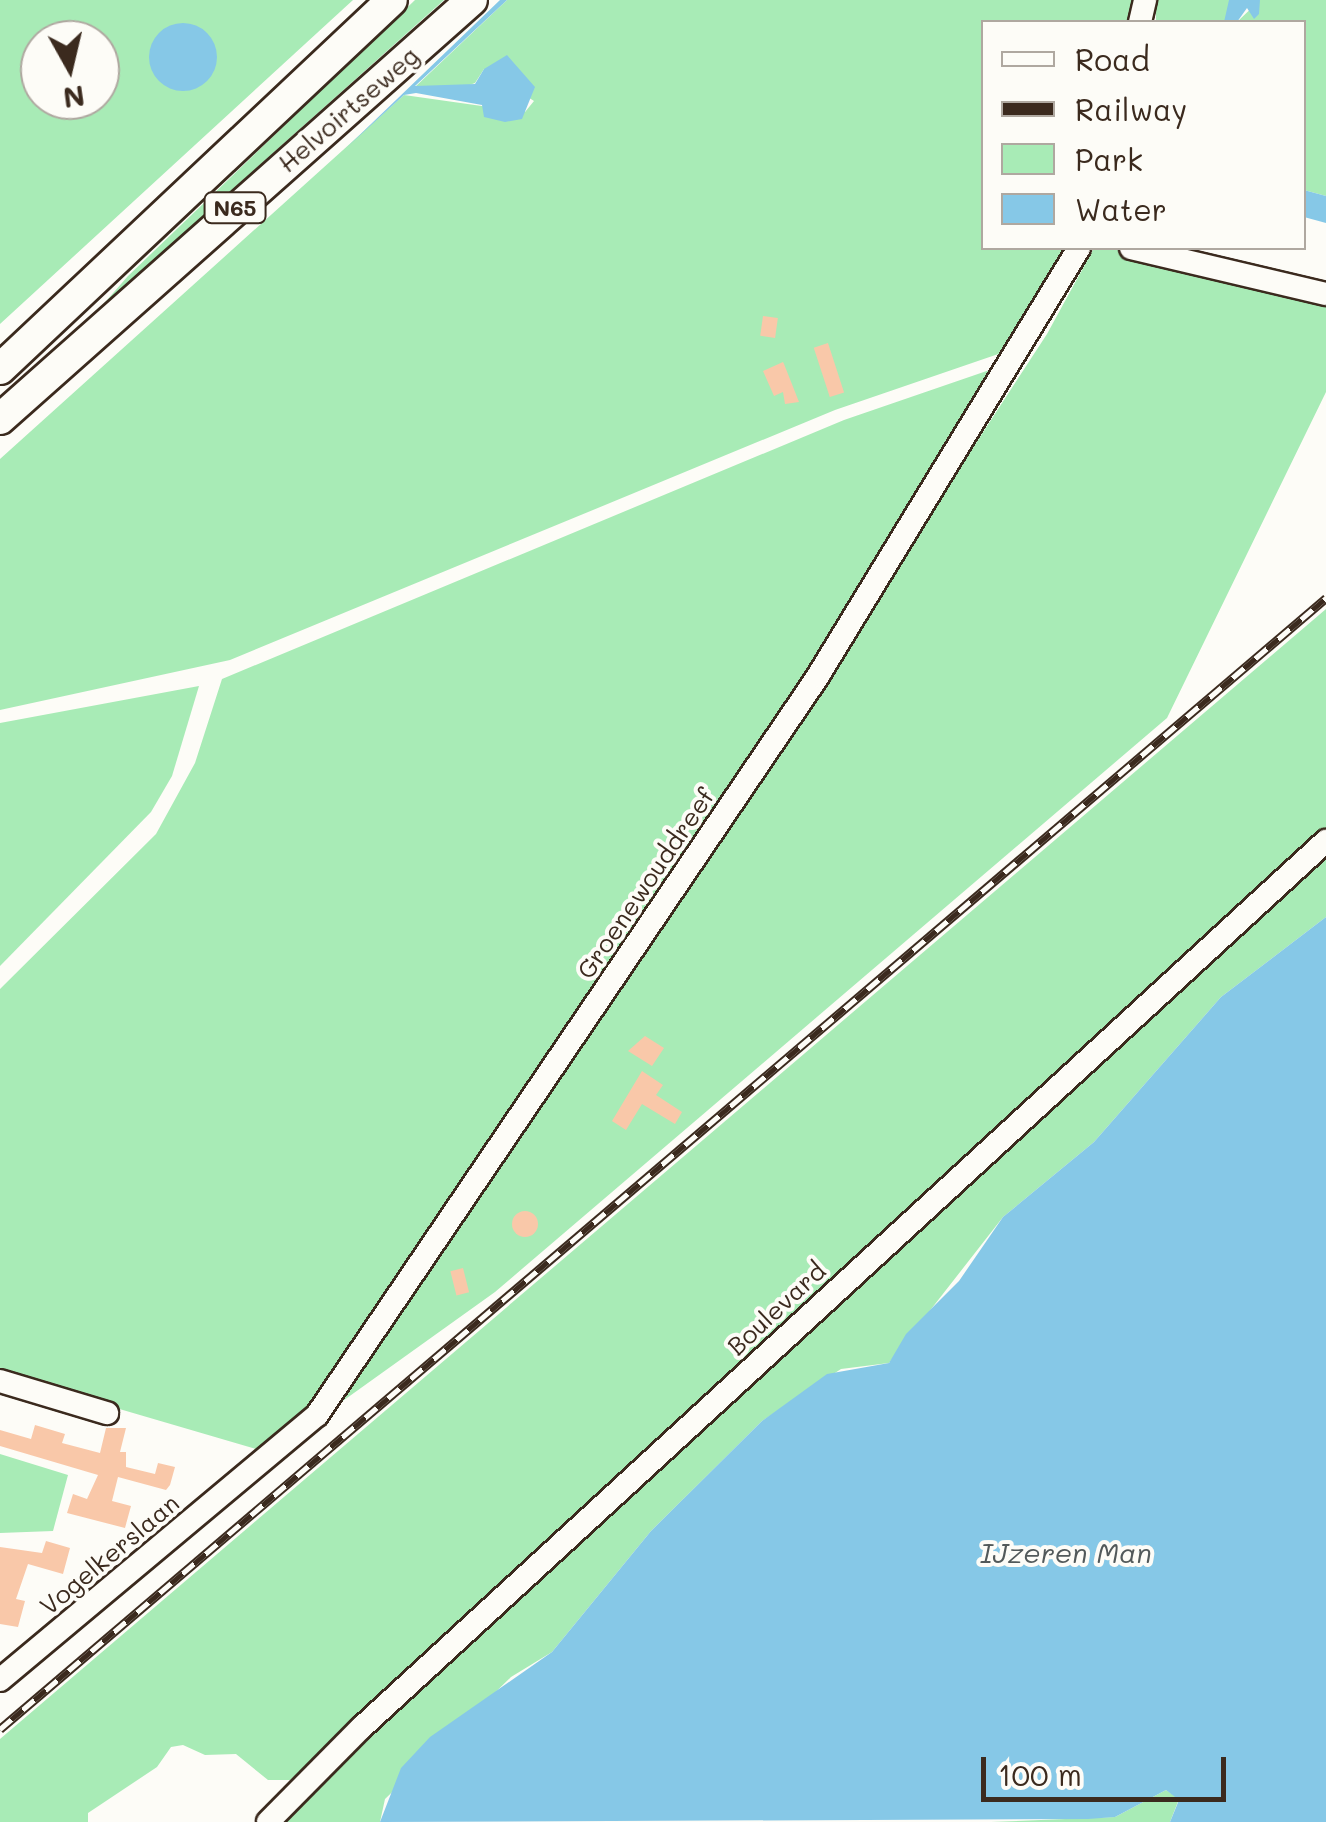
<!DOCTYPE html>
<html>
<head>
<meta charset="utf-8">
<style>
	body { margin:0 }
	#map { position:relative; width:1326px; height:1822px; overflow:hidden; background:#fdfcf7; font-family:Mali,sans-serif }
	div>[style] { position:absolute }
	.green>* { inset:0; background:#a8ebb6; transform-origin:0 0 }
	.water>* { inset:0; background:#86c8e7 }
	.round { border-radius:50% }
	.building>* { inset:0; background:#f9c8a9; transform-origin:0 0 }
	.roads { filter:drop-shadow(2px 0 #3b2a1e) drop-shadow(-2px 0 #3b2a1e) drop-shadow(0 2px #3b2a1e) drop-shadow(0 -2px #3b2a1e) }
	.minor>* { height:22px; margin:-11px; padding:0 11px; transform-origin:11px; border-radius:11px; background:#fdfcf7 }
	.major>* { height:30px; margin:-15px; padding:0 15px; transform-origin:15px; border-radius:15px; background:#fdfcf7 }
	.rail>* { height:9px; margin-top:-4.5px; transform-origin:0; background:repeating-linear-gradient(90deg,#fdfcf7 0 15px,#3b2a1e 0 30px); box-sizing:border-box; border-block:2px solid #3b2a1e }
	span { translate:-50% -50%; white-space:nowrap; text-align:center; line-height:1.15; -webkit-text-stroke:8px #fdfcf7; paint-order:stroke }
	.shield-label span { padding:2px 8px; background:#fdfcf7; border:2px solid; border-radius:8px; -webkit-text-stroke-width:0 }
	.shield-label { font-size:22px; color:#3b2a1e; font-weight:700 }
	.street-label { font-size:25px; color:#3b2a1e }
	.water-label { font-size:28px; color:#52595a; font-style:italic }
	.legend { position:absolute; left:981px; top:20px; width:325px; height:230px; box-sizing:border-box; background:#fdfcf7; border:2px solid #afa8a0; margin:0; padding:12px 18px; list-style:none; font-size:30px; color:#3b2a1e }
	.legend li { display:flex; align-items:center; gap:20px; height:50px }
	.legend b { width:50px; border:2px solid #afa8a0 }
	.north { position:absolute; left:20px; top:20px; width:100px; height:100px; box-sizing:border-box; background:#fdfcf7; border:2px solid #afa8a0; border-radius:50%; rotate:172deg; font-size:28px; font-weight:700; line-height:40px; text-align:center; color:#3b2a1e }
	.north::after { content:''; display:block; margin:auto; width:35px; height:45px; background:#3b2a1e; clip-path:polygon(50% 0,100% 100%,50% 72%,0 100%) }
	.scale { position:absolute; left:981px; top:1757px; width:245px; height:45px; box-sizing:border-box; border:5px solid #3b2a1e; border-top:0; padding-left:12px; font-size:30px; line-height:35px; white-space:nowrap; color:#3b2a1e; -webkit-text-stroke:8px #fdfcf7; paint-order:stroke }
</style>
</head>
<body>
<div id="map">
	<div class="green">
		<div style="clip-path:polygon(evenodd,0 0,353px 0,0 324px,0 0,40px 40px,100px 40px,100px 100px,40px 100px,40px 40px)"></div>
		<div style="clip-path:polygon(415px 0,444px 0,100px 308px,128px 276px)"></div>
		<div style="clip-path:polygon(507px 0,1135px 0,1130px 22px,984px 22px,984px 248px,1070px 248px,1022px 346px,835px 410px,230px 660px,0 710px,0 459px,404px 95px,525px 112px,534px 101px,484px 69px,475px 83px,458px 89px,415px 87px)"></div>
		<div style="left:1156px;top:0;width:73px;height:22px"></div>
		<div style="clip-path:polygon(1260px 0,1326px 0,1326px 196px,1304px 190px,1304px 22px,1237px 22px)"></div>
		<div style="clip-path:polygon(1094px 248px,1127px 248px,1326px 296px,1326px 392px,1167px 718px,495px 1292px,326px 1413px,875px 598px,1047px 334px)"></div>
		<div style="clip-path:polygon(1007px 364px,871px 584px,314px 1401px,263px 1451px,0 1374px,0 989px,156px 834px,195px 763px,222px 679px,844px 420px)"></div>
		<div style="clip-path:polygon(1326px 609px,1326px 833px,290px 1780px,268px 1780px,236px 1754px,205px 1755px,183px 1745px,171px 1747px,157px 1767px,88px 1813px,88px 1822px,0 1822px,0 1739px)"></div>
		<div style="clip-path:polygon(199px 686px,172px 776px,151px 812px,0 966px,0 723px)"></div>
		<div style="clip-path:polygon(1326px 858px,1326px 917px,1221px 997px,1094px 1142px,1003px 1217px,889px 1363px,841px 1369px,762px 1421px,651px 1531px,552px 1652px,511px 1677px,385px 1799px,380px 1822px,280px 1822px,957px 1190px)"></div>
		<div style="clip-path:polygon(0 1454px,68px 1475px,53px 1531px,0 1533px)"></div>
		<div style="clip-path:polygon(1166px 1790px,1179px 1799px,1170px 1822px,991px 1822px,1115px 1817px)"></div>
	</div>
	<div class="water">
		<div style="clip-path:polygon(500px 0,507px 0,415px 86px,475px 84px,484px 69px,507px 55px,535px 87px,522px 119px,505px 122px,484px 117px,482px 105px,416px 93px,404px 95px,345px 149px)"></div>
		<div style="clip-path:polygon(1229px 0,1260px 0,1259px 14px,1254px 19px,1247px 8px,1237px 22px,1224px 22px)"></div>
		<div class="round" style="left:149px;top:23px;width:68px;height:68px"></div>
		<div style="clip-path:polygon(1304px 190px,1326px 196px,1326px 223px,1304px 217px)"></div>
		<div style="clip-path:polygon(1326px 917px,1326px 1822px,1170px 1822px,1179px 1800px,1166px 1790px,1115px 1817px,1088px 1819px,380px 1822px,401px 1768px,430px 1737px,552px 1652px,651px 1531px,762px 1421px,827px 1374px,889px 1363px,906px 1334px,959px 1281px,1003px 1217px,1094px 1142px,1221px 997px)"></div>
	</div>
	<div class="building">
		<div style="left:763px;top:316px;width:15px;height:20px;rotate:8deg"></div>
		<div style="left:828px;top:343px;width:52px;height:15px;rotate:72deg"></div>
		<div style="clip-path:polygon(783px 362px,784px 364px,799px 402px,785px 404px,783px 392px,774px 396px,763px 371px)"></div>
		<div style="clip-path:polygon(645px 1036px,664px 1048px,652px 1066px,628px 1051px)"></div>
		<div style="clip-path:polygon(642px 1071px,663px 1085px,656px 1095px,682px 1112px,675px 1124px,642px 1104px,626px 1130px,612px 1121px)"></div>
		<div class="round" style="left:512px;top:1211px;width:26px;height:26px"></div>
		<div style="left:463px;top:1268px;width:25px;height:13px;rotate:76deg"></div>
		<div style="clip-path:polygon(35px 1425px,65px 1434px,62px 1443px,100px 1453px,106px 1428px,126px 1428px,120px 1452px,126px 1452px,126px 1467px,155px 1474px,158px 1463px,175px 1467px,170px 1485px,166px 1490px,118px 1477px,112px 1501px,131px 1506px,125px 1528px,67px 1513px,73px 1494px,87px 1499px,98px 1475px,0 1446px,0 1430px,31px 1439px)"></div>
		<div style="clip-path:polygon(46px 1541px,70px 1548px,63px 1574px,28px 1564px,16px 1599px,25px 1601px,18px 1627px,0 1624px,0 1547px,42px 1553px)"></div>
	</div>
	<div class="roads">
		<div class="minor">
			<div style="left:1140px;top:22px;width:23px;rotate:-77deg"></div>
			<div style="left:1131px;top:248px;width:200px;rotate:13.3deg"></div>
			<div style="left:0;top:1381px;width:112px;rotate:16.7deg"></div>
			<div style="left:0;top:1680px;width:413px;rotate:-39.9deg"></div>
			<div style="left:317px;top:1415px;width:893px;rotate:-55.86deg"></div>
			<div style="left:818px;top:676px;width:501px;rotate:-58.62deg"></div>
			<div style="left:268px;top:1822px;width:132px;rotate:-45.3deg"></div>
			<div style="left:361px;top:1728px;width:1311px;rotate:-42.59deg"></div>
		</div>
		<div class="major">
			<div style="left:0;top:369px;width:538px;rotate:-43.27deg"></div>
			<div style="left:0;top:419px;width:631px;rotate:-41.6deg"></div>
		</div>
	</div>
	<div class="rail">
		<div style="left:0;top:1729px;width:1743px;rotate:-40.46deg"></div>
	</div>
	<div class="shield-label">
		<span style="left:235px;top:208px">N65</span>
	</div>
	<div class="street-label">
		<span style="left:348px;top:109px;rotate:-41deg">Helvoirtseweg</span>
		<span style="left:645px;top:883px;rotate:-56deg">Groenewouddreef</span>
		<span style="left:776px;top:1308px;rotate:-43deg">Boulevard</span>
		<span style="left:109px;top:1554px;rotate:-40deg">Vogelkerslaan</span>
	</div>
	<div class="water-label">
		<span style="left:1066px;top:1552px">IJzeren Man</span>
	</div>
	<ul class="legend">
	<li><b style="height:12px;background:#fdfcf7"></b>Road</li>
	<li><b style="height:12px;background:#3b2a1e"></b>Railway</li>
	<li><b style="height:28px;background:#a8ebb6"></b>Park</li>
	<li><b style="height:28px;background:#86c8e7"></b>Water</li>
	</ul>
	<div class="north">N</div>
	<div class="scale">100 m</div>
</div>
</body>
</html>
